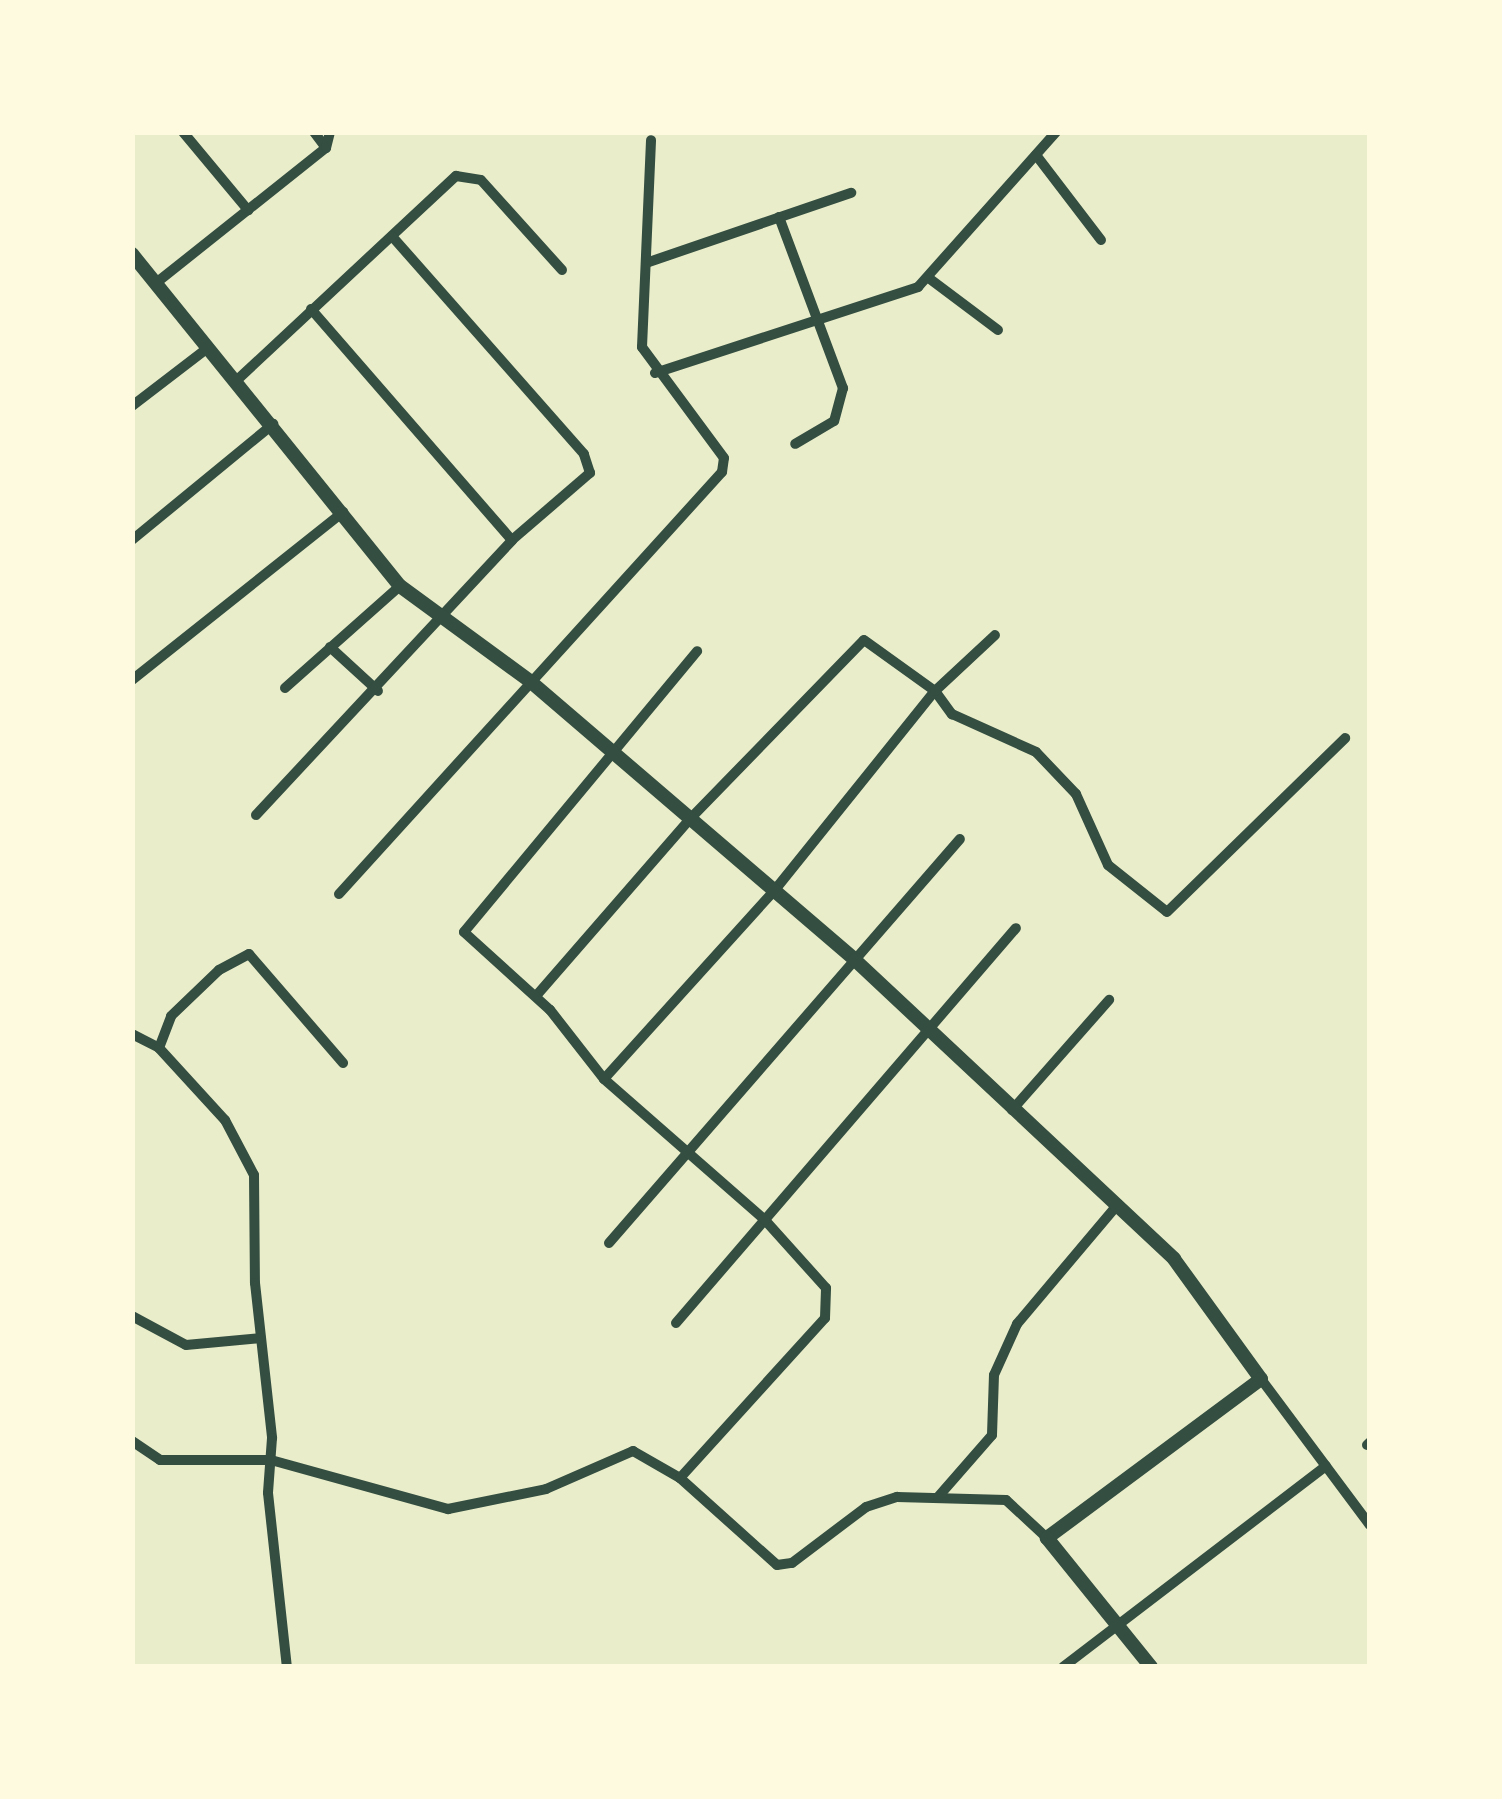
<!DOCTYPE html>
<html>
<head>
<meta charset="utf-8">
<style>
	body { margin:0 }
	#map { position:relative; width:1502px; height:1799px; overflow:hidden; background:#e9edc9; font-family:Rubik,sans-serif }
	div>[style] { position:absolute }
	.minor>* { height:10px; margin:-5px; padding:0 5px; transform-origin:5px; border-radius:5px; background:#344e41 }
	.tertiary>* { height:14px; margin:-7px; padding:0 7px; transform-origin:7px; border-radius:7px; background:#344e41 }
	span { translate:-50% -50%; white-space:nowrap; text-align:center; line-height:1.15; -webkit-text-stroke:9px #fefae0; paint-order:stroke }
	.frame { position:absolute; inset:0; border:135px solid #fefae0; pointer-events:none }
</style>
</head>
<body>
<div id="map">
	<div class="minor">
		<div style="left:183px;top:132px;width:102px;rotate:50.2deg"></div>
		<div style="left:314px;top:132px;width:20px;rotate:53deg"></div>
		<div style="left:1036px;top:155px;width:107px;rotate:52.6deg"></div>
		<div style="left:779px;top:217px;width:183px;rotate:69.5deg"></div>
		<div style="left:843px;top:388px;width:34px;rotate:105deg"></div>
		<div style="left:834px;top:421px;width:45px;rotate:149.5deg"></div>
		<div style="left:646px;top:263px;width:217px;rotate:-18.9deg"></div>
		<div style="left:930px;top:279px;width:85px;rotate:36.9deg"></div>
		<div style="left:156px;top:283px;width:217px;rotate:-38.5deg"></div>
		<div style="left:326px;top:148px;width:16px;rotate:-76deg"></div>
		<div style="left:311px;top:309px;width:306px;rotate:49deg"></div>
		<div style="left:655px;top:373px;width:277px;rotate:-18.1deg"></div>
		<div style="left:918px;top:287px;width:208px;rotate:-48.3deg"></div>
		<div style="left:236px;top:381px;width:301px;rotate:-43deg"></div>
		<div style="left:456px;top:176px;width:25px;rotate:9deg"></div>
		<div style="left:481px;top:180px;width:121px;rotate:48deg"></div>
		<div style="left:132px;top:406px;width:97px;rotate:-37.5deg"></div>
		<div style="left:132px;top:540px;width:183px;rotate:-39.4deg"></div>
		<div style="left:330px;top:647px;width:65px;rotate:42.5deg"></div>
		<div style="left:132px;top:680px;width:270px;rotate:-38.5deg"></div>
		<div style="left:285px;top:688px;width:154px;rotate:-41.6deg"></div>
		<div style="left:256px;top:815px;width:376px;rotate:-47deg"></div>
		<div style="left:512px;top:540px;width:103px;rotate:-40.7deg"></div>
		<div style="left:590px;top:473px;width:20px;rotate:-108deg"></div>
		<div style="left:584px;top:454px;width:290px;rotate:-131.4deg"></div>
		<div style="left:339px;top:894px;width:570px;rotate:-47.77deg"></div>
		<div style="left:722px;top:472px;width:14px;rotate:-82deg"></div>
		<div style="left:724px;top:458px;width:138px;rotate:-126.5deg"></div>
		<div style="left:642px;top:347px;width:207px;rotate:-87.5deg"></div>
		<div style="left:536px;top:996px;width:232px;rotate:-49deg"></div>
		<div style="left:688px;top:821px;width:252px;rotate:-45.8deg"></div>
		<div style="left:864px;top:640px;width:87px;rotate:35.7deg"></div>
		<div style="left:935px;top:691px;width:29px;rotate:54deg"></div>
		<div style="left:952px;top:714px;width:92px;rotate:24.3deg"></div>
		<div style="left:1036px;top:752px;width:58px;rotate:46.4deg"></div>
		<div style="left:1076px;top:794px;width:78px;rotate:65.7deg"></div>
		<div style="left:1108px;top:865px;width:75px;rotate:38.5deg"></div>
		<div style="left:1167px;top:912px;width:249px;rotate:-44.3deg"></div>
		<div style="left:132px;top:1034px;width:30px;rotate:27deg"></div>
		<div style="left:159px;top:1048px;width:98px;rotate:47.5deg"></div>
		<div style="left:225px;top:1120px;width:62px;rotate:62.2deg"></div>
		<div style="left:254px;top:1175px;width:108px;rotate:89.5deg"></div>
		<div style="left:255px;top:1283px;width:156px;rotate:83.7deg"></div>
		<div style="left:272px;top:1438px;width:55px;rotate:94.2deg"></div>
		<div style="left:268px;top:1493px;width:175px;rotate:83.8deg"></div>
		<div style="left:159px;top:1048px;width:34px;rotate:-69deg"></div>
		<div style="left:171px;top:1016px;width:66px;rotate:-43.8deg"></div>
		<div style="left:219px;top:970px;width:34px;rotate:-28deg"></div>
		<div style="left:249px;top:954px;width:144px;rotate:49.2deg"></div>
		<div style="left:604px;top:1079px;width:253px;rotate:-47.9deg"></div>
		<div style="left:774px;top:891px;width:257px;rotate:-51.2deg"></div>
		<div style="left:935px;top:691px;width:82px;rotate:-43deg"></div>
		<div style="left:1012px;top:1110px;width:147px;rotate:-48.6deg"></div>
		<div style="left:609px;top:1243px;width:535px;rotate:-49.02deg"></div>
		<div style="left:132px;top:1316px;width:61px;rotate:28.2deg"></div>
		<div style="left:186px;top:1345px;width:75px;rotate:-5.3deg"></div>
		<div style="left:676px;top:1323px;width:521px;rotate:-49.28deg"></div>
		<div style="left:1261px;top:1379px;width:182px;rotate:53.3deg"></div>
		<div style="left:132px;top:1441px;width:34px;rotate:34deg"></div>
		<div style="left:160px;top:1460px;width:111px"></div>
		<div style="left:271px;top:1460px;width:184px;rotate:15.5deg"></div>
		<div style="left:448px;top:1509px;width:100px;rotate:-11.5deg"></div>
		<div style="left:546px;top:1489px;width:95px;rotate:-23.6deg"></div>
		<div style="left:633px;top:1451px;width:54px;rotate:29.9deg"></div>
		<div style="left:680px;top:1478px;width:130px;rotate:41.9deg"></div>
		<div style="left:777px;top:1565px;width:15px;rotate:-8deg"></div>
		<div style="left:792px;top:1563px;width:93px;rotate:-37.1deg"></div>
		<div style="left:866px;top:1507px;width:33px;rotate:-18deg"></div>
		<div style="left:897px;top:1497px;width:109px;rotate:1.6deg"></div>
		<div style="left:1006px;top:1500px;width:56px;rotate:42.8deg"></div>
		<div style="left:1367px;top:1445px;width:4px;rotate:-45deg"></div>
		<div style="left:680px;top:1478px;width:216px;rotate:-47.8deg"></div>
		<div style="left:825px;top:1318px;width:30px;rotate:-88deg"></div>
		<div style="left:826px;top:1288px;width:91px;rotate:-131.9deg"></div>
		<div style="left:765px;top:1220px;width:214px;rotate:-138.8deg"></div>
		<div style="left:604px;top:1079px;width:88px;rotate:-128deg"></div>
		<div style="left:550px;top:1010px;width:116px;rotate:-137.8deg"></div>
		<div style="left:464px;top:932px;width:365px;rotate:-50.3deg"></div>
		<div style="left:938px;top:1497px;width:82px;rotate:-48.9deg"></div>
		<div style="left:992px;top:1435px;width:60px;rotate:-88.1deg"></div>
		<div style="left:994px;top:1375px;width:56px;rotate:-65.7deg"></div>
		<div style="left:1017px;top:1324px;width:157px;rotate:-49.9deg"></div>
		<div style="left:1063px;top:1667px;width:331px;rotate:-37.4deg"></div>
	</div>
	<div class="tertiary">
		<div style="left:132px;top:254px;width:427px;rotate:51.1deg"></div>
		<div style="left:400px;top:586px;width:162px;rotate:36.2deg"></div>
		<div style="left:531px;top:682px;width:427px;rotate:40.6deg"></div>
		<div style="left:855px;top:960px;width:437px;rotate:43.1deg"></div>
		<div style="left:1174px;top:1259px;width:148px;rotate:54.1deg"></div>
		<div style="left:1261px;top:1379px;width:267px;rotate:143.4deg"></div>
		<div style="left:1047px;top:1538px;width:166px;rotate:51.1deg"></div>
	</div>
	<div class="frame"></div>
</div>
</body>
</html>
